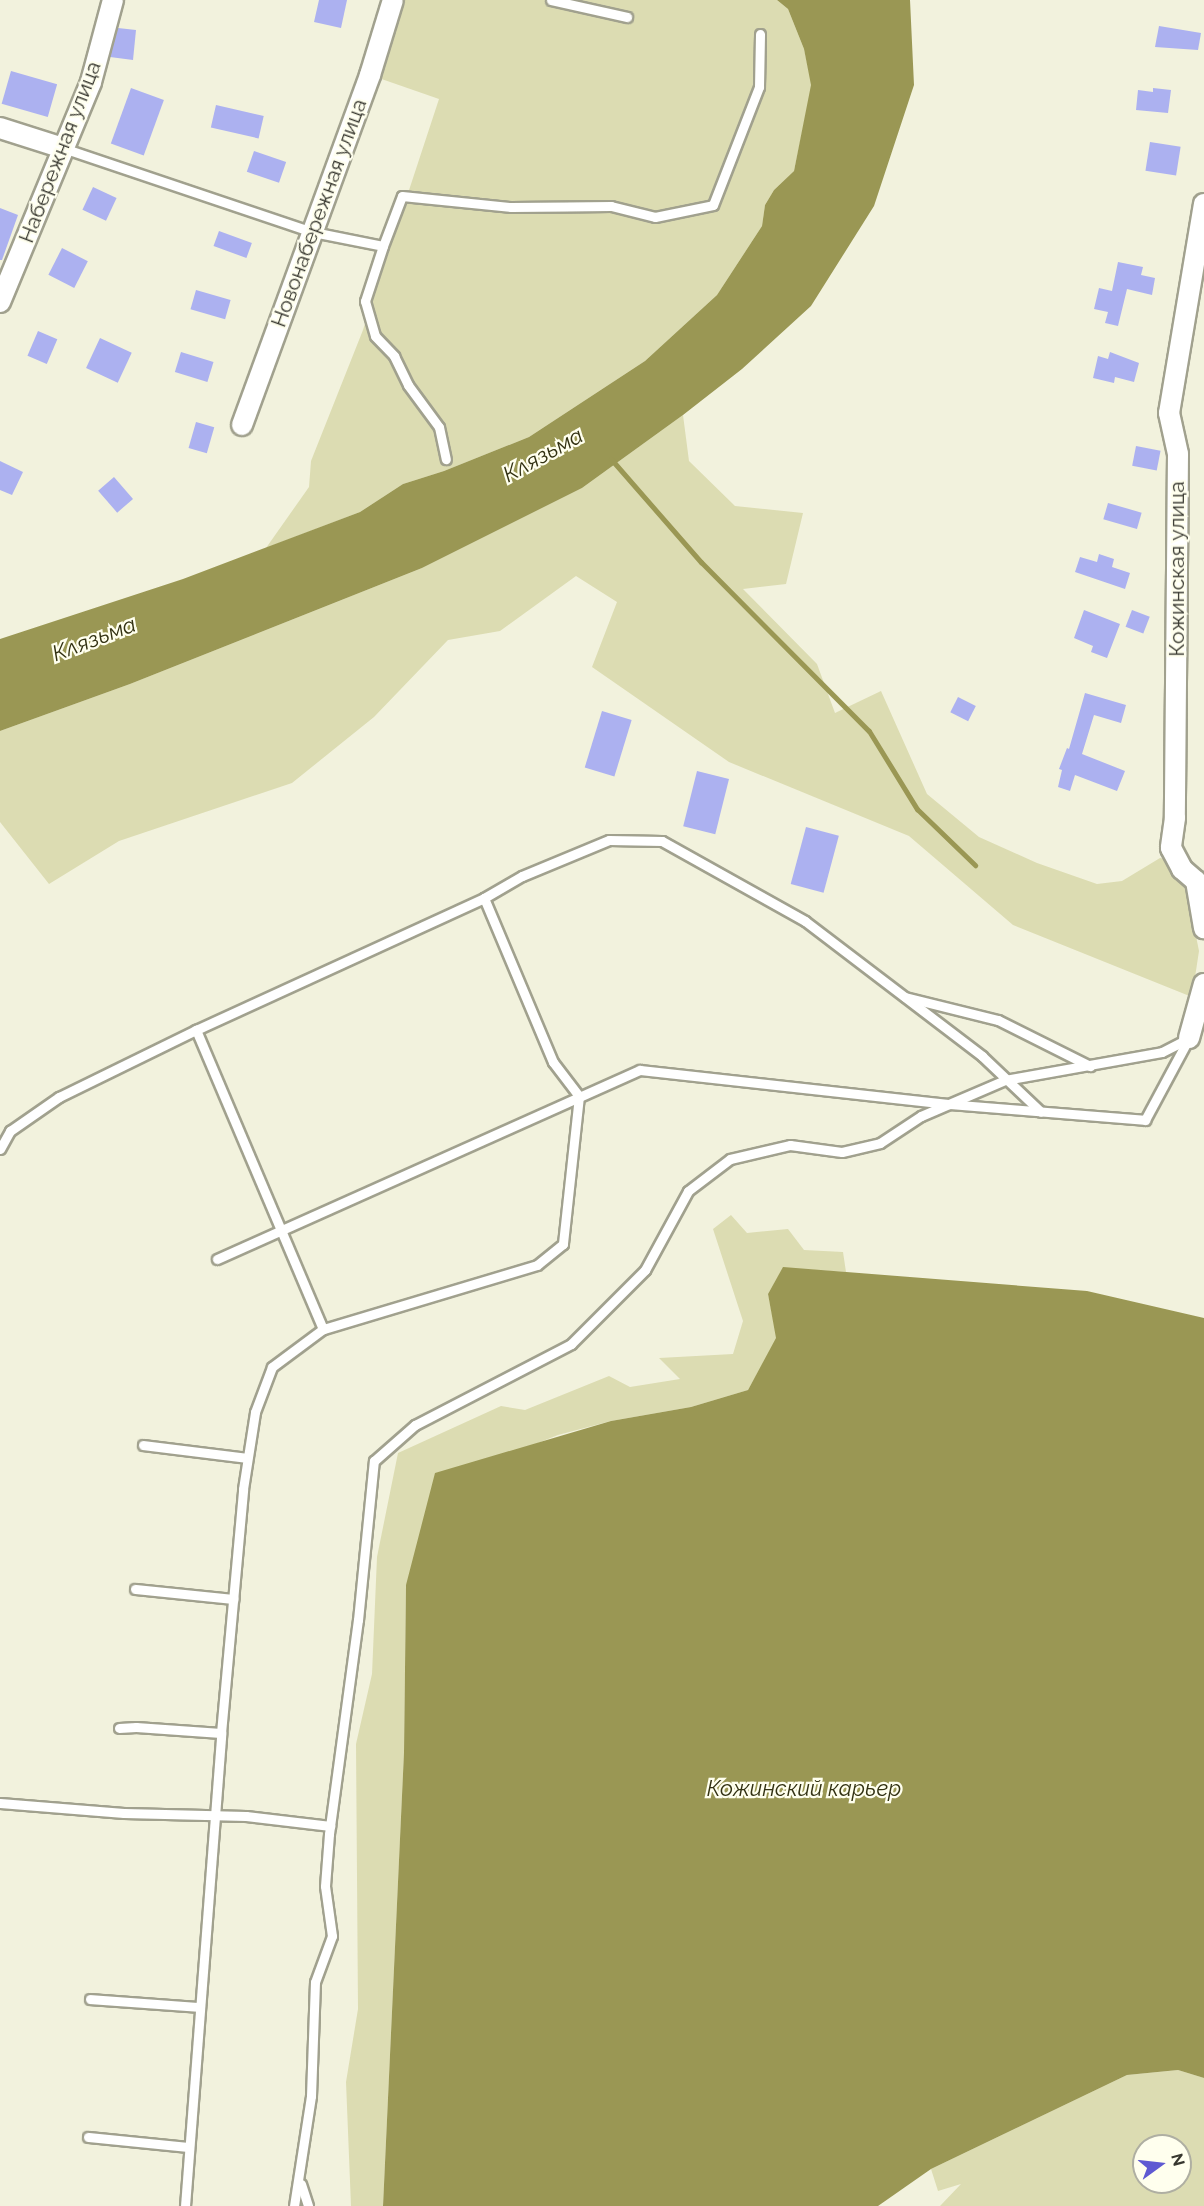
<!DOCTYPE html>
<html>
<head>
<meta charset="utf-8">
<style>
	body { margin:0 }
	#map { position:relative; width:1204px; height:2206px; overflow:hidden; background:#f2f2dd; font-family:Raleway,sans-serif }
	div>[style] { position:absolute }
	.green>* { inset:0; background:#dcdcb2 }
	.water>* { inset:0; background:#9a9754 }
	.stream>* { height:5px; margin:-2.5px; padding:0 2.5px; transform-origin:2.5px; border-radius:2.5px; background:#9a9754 }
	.building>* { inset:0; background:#acb1f0; transform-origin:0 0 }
	.roads { filter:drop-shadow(2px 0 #a1a18e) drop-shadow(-2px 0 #a1a18e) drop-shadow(0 2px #a1a18e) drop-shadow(0 -2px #a1a18e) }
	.service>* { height:9px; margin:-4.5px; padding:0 4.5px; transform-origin:4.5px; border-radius:4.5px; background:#fff }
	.minor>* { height:20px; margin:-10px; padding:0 10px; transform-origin:10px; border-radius:10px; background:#fff }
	span { translate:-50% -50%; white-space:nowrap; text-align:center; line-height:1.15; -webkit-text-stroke:4.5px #ffe; paint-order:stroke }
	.street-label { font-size:21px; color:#37372f }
	.water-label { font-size:22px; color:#323112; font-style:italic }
	.north { position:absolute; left:1132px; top:2134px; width:60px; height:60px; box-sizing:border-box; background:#ffe; border:2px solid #afafa2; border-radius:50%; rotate:75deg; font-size:16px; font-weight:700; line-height:24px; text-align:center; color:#37372f }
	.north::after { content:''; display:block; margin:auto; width:21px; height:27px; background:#5f5ad2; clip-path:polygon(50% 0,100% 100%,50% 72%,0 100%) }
</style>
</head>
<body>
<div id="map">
	<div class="green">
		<div style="clip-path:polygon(393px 0,777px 0,788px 9px,804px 49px,812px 85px,794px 171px,774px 190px,765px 205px,762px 226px,717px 295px,645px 361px,529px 437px,444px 471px,403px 484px,360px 512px,266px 548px,309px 487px,311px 461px,363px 330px,439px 99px,370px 75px)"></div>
		<div style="clip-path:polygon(683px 415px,689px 461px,735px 506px,803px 513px,786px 584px,743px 589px,817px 664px,835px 713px,881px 691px,927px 794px,979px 837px,1037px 863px,1097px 884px,1122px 881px,1160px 858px,1166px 859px,1186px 886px,1199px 951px,1192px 997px,1013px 925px,909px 836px,729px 762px,592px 667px,617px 602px,576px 576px,500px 631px,448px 640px,374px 717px,292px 783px,119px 841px,49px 884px,0 822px,0 731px,130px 684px,422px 568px,582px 488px)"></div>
		<div style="clip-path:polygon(731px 1215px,747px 1233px,788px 1229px,804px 1250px,843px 1252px,846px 1272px,783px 1268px,768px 1294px,777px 1338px,748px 1390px,691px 1407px,611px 1421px,558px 1435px,523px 1449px,406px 1585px,404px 1752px,383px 2206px,351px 2206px,346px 2082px,358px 2009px,356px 1744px,372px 1674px,377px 1557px,398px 1453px,501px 1406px,525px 1410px,609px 1376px,630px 1387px,680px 1379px,659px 1358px,733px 1354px,743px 1321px,713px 1229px)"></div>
		<div style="clip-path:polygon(evenodd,1178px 2070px,1204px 2078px,1204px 2206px,940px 2206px,961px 2184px,938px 2191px,931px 2169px,1127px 2075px,1178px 2070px,1144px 2146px,1180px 2146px,1180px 2182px,1144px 2182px,1144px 2146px)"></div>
	</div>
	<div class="water">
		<div style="clip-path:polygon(777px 0,910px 0,914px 85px,874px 206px,811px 306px,742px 369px,683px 415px,582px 488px,422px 568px,130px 684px,0 731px,0 639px,183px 579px,360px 512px,403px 484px,444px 471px,529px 437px,645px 361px,717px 295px,762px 226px,765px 205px,774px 190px,794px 171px,811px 85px,804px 49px,788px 9px)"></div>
		<div style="clip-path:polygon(783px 1267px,1087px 1291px,1204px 1318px,1204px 2078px,1178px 2070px,1127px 2075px,931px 2169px,878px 2206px,383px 2206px,404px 1752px,406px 1585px,435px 1473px,611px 1421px,691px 1407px,748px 1390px,776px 1338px,768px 1294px)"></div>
	</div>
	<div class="stream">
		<div style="left:611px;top:459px;width:137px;rotate:48.9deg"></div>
		<div style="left:701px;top:562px;width:238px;rotate:45.2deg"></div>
		<div style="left:869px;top:731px;width:92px;rotate:58.4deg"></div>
		<div style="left:917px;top:809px;width:81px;rotate:44deg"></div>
	</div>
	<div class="building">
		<div style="clip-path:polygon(319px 0,347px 0,341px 28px,314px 22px)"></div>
		<div style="clip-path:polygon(1159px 26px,1201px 33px,1198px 50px,1155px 47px)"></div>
		<div style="clip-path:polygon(118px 28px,136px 30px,133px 60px,110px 57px)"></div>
		<div style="left:11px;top:71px;width:48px;height:34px;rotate:16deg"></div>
		<div style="left:131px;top:88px;width:35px;height:59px;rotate:20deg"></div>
		<div style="clip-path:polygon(1153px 88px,1171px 90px,1168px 113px,1136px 110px,1138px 90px,1153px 92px)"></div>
		<div style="left:216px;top:105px;width:49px;height:23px;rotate:13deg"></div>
		<div style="left:1150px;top:142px;width:31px;height:29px;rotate:9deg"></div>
		<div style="left:254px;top:151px;width:34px;height:22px;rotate:19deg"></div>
		<div style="left:93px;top:187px;width:26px;height:25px;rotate:25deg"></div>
		<div style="clip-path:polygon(0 208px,18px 215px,2px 260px,0 260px)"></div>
		<div style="left:219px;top:231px;width:35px;height:16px;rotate:20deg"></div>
		<div style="left:62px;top:248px;width:29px;height:30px;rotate:27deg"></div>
		<div style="clip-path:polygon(1118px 262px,1143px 267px,1141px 275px,1155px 278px,1152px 295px,1127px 289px,1118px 326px,1105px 323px,1108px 312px,1094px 309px,1099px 288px,1112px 291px)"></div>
		<div style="left:196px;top:290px;width:36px;height:20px;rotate:16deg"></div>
		<div style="left:38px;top:331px;width:21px;height:27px;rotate:23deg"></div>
		<div style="left:100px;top:338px;width:35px;height:33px;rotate:25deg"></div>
		<div style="left:181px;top:352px;width:34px;height:21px;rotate:17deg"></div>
		<div style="clip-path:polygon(1110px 352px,1139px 363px,1134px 382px,1115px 377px,1114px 383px,1093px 378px,1098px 356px,1108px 359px)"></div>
		<div style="left:196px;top:422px;width:19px;height:27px;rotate:16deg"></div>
		<div style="left:1136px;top:446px;width:25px;height:20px;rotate:11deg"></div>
		<div style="clip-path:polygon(0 461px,23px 472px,12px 495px,0 490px)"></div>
		<div style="left:114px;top:477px;width:29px;height:21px;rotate:49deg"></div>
		<div style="left:1108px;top:503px;width:35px;height:17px;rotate:16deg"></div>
		<div style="clip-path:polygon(1099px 554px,1114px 559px,1112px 567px,1130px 573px,1125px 589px,1075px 572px,1080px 557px,1097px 562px)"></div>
		<div style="clip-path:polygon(1084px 610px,1120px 624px,1107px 658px,1091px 652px,1093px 646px,1074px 638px)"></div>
		<div style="left:1132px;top:610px;width:19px;height:18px;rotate:21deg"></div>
		<div style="clip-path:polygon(1085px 693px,1126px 705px,1121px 723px,1094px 715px,1082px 754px,1125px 771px,1117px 791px,1075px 775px,1070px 791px,1058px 787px,1062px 770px,1059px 769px,1067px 748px,1069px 749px)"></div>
		<div style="left:958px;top:697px;width:20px;height:17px;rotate:27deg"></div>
		<div style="left:602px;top:711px;width:31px;height:59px;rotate:17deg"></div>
		<div style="left:697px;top:771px;width:33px;height:57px;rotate:14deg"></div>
		<div style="left:806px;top:827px;width:34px;height:59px;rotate:15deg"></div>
	</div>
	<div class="roads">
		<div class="service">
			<div style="left:551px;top:0;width:78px;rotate:12.6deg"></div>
			<div style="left:63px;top:148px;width:264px;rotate:18.6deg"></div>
			<div style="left:313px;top:232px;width:71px;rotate:11.3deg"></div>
			<div style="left:383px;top:246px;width:53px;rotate:-69.2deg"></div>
			<div style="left:402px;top:196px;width:110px;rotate:5.8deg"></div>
			<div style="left:511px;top:207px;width:100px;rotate:-0.6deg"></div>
			<div style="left:611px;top:206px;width:45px;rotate:14deg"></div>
			<div style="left:655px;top:217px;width:59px;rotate:-11.7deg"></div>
			<div style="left:713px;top:205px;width:127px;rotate:-68.7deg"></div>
			<div style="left:759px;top:87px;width:53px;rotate:-88.9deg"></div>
			<div style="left:383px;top:246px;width:58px;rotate:108.1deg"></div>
			<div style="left:365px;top:301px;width:36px;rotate:74deg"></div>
			<div style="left:375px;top:336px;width:28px;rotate:46deg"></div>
			<div style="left:394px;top:356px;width:32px;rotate:64deg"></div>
			<div style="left:408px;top:385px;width:52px;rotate:53.6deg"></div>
			<div style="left:439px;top:427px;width:33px;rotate:78deg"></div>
			<div style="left:484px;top:898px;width:178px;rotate:67.2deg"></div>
			<div style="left:553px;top:1062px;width:43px;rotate:52.6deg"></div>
			<div style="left:579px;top:1096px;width:149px;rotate:96.2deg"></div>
			<div style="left:563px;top:1244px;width:33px;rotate:141deg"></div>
			<div style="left:537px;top:1265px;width:223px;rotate:163.3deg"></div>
			<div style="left:323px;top:1329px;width:325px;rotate:-113deg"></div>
			<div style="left:196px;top:1030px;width:317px;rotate:-24.6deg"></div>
			<div style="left:484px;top:898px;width:44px;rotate:-30.1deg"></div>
			<div style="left:522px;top:876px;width:94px;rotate:-22.5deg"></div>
			<div style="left:609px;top:840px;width:53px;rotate:1.1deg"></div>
			<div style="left:662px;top:841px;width:164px;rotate:29.2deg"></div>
			<div style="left:805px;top:921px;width:223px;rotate:37.3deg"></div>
			<div style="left:982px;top:1056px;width:81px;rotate:43.5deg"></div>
			<div style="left:905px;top:997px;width:96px;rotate:13.9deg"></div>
			<div style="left:998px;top:1020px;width:103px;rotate:26.6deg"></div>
			<div style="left:0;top:1149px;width:21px;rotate:-61deg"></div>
			<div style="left:10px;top:1131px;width:60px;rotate:-34.8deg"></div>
			<div style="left:59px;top:1097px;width:153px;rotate:-26.1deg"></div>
			<div style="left:217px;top:1259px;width:463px;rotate:-24.1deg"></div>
			<div style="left:640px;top:1070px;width:310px;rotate:6.3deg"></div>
			<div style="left:948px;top:1104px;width:198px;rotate:4.6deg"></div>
			<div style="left:1145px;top:1120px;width:93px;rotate:-61.8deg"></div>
			<div style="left:143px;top:1445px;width:105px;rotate:7.1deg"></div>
			<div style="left:135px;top:1589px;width:99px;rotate:5.8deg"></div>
			<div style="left:119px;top:1728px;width:17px;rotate:-3deg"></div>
			<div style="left:136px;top:1727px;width:85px;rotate:4deg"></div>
			<div style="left:0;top:1803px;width:124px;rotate:4.6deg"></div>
			<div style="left:124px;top:1813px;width:122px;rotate:1.4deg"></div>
			<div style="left:246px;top:1816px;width:85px;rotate:6.8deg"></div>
			<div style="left:90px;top:1999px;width:110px;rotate:4.2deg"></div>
			<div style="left:88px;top:2137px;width:101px;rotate:5.7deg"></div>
			<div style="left:301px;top:2184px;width:23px;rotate:72deg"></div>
			<div style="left:185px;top:2206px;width:474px;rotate:-85.6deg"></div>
			<div style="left:221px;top:1733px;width:245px;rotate:-84.8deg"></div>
			<div style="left:243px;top:1489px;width:78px;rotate:-81.1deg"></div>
			<div style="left:255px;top:1412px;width:48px;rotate:-69.3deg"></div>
			<div style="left:272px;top:1367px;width:64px;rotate:-36.7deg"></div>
			<div style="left:294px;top:2206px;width:111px;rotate:-81.2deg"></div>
			<div style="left:311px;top:2096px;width:114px;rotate:-88deg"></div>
			<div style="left:315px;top:1982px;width:49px;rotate:-69.7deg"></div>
			<div style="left:332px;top:1936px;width:50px;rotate:-98deg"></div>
			<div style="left:325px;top:1886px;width:52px;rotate:-85.6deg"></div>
			<div style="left:329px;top:1834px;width:216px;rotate:-82.3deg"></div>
			<div style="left:358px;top:1620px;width:160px;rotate:-84.3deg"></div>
			<div style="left:374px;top:1461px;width:55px;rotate:-41.3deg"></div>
			<div style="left:415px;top:1425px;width:176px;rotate:-27.4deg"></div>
			<div style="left:571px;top:1344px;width:105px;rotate:-45deg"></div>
			<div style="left:645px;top:1270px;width:90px;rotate:-61.4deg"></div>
			<div style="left:688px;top:1191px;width:53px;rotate:-37.3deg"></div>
			<div style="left:730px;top:1159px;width:62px;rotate:-13.1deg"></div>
			<div style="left:790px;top:1145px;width:52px;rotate:7.7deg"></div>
			<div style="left:842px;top:1152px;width:39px;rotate:-13deg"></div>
			<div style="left:880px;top:1143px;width:49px;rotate:-33.4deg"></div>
			<div style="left:921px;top:1116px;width:91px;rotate:-23.2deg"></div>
			<div style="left:1005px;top:1080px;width:159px;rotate:-10.1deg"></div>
			<div style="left:1162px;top:1052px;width:30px;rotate:-27deg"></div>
		</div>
		<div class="minor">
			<div style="left:0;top:128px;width:66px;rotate:17.6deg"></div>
			<div style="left:1204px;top:204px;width:212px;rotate:99.5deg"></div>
			<div style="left:1169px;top:413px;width:42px;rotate:77.6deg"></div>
			<div style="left:1178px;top:454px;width:364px;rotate:90.5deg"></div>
			<div style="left:1175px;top:818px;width:30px;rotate:98deg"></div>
			<div style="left:1171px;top:848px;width:24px;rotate:62deg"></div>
			<div style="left:1182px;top:869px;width:18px;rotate:41deg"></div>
			<div style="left:1196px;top:881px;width:48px;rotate:80.3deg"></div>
			<div style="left:0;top:302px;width:238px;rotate:-67.5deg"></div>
			<div style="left:91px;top:82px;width:85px;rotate:-75deg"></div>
			<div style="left:242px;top:425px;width:373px;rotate:-69.9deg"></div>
			<div style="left:370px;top:75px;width:78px;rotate:-73deg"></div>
			<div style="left:1189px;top:1038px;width:56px;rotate:-74.5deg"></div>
		</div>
	</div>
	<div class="street-label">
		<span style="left:60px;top:152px;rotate:-69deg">Набережная улица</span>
		<span style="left:319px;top:213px;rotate:-70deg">Новонабережная улица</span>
		<span style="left:1177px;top:569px;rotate:-90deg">Кожинская улица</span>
	</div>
	<div class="water-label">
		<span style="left:543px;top:455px;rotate:-29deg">Клязьма</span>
		<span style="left:94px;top:639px;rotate:-21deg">Клязьма</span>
		<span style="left:804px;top:1789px">Кожинский карьер</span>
	</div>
	<div class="north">N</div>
</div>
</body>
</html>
